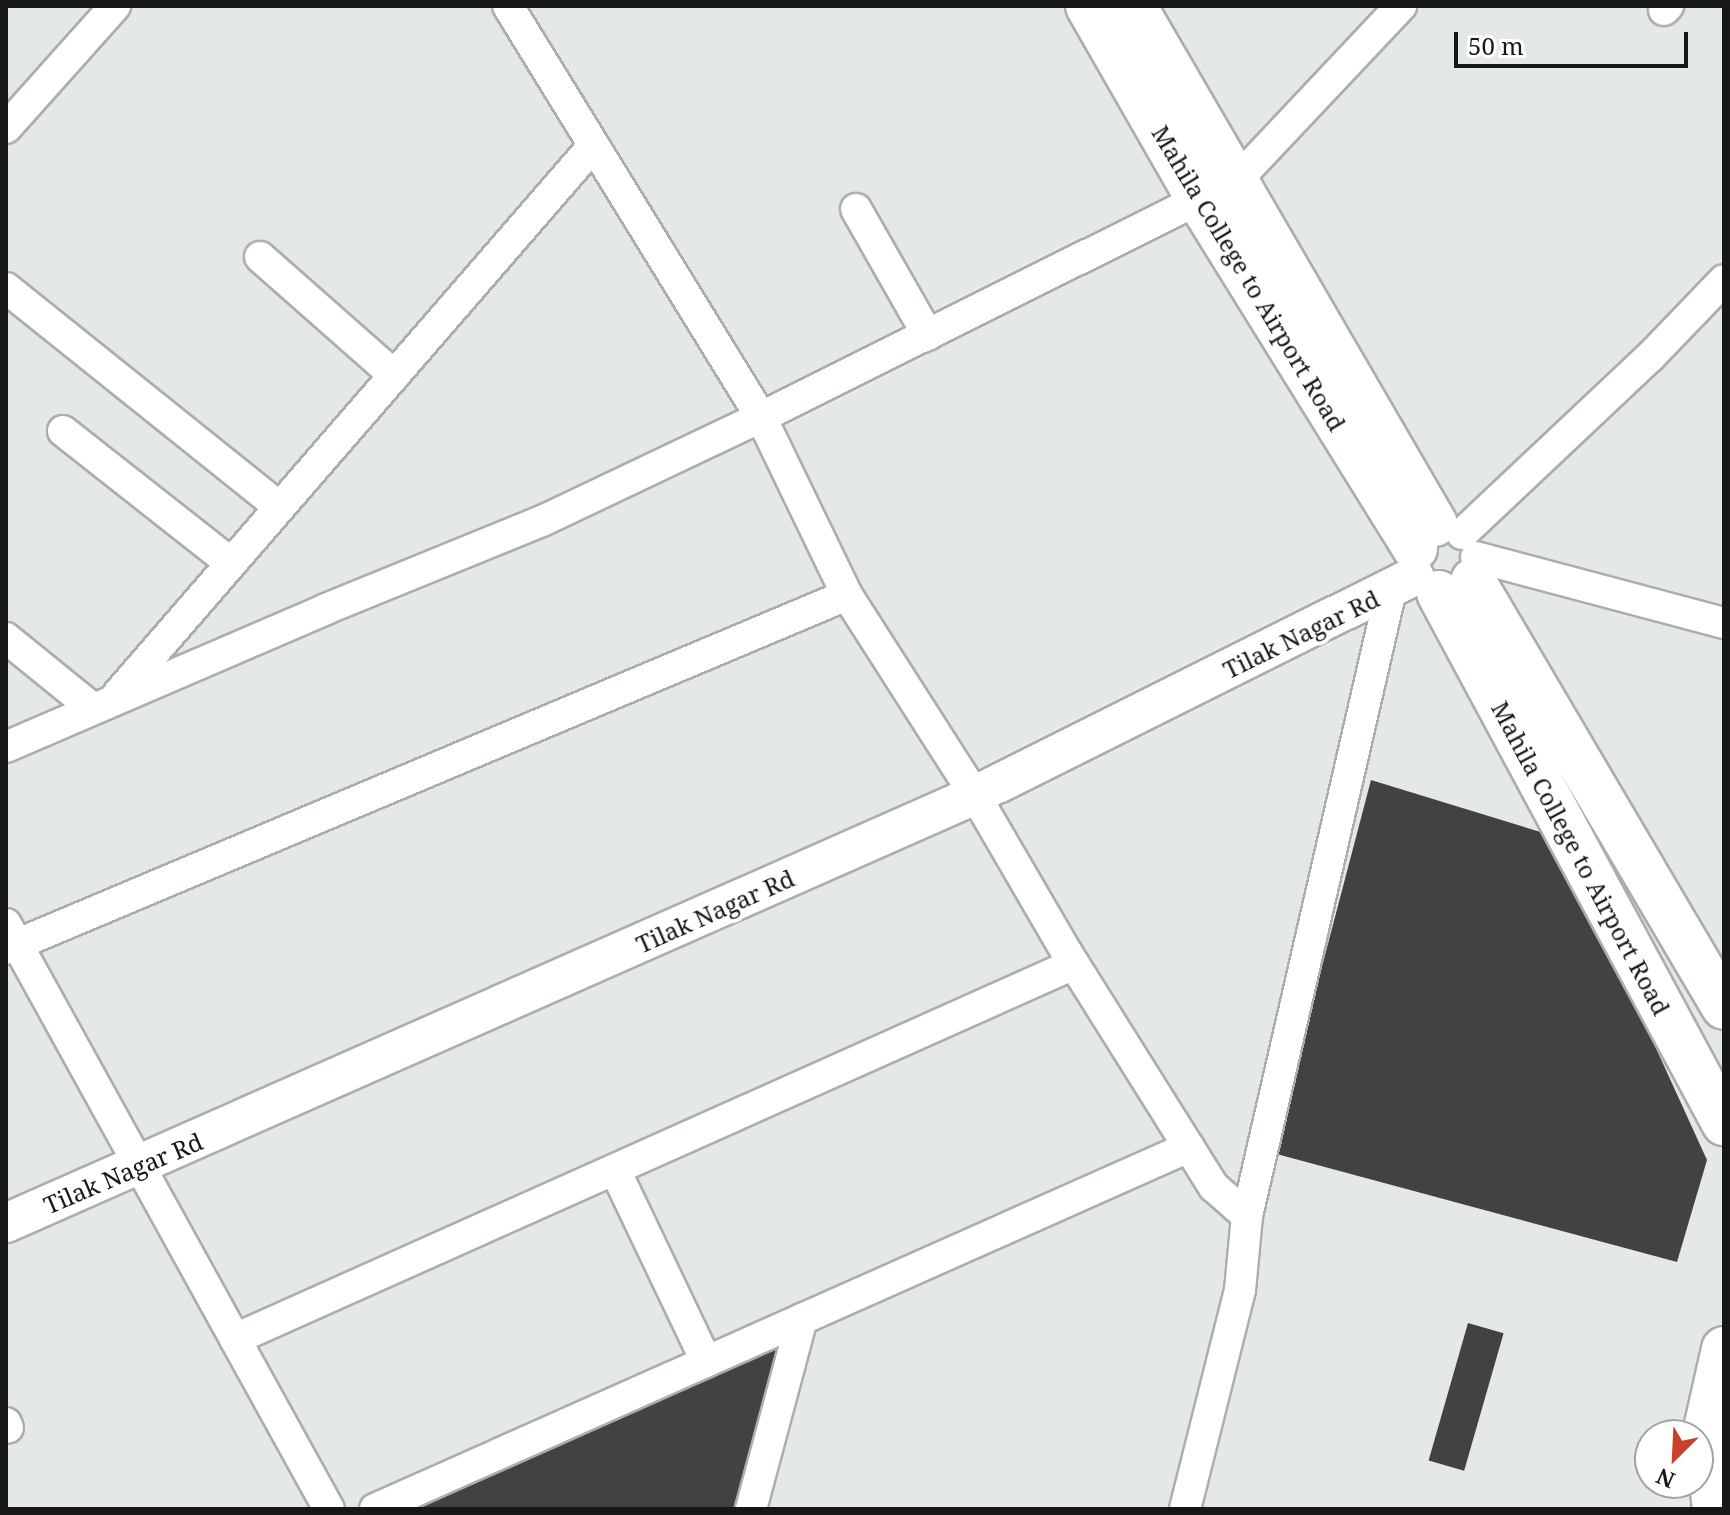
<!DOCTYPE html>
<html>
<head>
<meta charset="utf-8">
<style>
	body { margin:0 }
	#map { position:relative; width:1730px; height:1515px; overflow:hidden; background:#e4e8e7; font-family:"Noto Serif",serif }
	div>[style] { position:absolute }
	.building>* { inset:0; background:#444141; transform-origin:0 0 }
	.roads { filter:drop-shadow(2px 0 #abaead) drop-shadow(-2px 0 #abaead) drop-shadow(0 2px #abaead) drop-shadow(0 -2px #abaead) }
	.minor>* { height:30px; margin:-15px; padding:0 15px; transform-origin:15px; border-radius:15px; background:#fff }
	.tertiary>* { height:38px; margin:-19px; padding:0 19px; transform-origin:19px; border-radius:19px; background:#fff }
	.secondary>* { height:44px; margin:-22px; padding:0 22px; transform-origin:22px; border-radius:22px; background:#fff }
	span { translate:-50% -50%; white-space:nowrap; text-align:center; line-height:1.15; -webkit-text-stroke:8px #fff; paint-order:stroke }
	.street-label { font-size:24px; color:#161717 }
	.frame { position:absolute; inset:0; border:8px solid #161717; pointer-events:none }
	.north { position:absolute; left:1634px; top:1419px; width:80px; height:80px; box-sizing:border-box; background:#fff; border:2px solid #a2a2a2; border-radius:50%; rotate:204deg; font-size:22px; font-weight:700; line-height:32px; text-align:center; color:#161717 }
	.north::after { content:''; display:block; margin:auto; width:28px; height:36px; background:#cb4028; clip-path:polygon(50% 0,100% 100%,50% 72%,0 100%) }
	.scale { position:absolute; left:1454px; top:32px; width:234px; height:36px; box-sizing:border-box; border:4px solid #161717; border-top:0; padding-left:10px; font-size:24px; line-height:28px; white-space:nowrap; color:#161717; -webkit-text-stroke:6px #fff; paint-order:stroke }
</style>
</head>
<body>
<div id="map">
	<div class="building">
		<div style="clip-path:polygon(1371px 780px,1560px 838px,1707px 1160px,1677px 1262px,1273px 1153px)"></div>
		<div style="left:1468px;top:1323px;width:37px;height:143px;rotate:16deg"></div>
		<div style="clip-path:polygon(782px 1341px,733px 1509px,417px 1509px)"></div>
	</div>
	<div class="roads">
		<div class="minor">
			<div style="left:508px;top:6px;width:483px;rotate:58.4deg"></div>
			<div style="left:761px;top:417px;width:198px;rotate:64.2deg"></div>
			<div style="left:847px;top:595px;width:237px;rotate:57.4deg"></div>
			<div style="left:975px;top:795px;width:183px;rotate:59.8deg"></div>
			<div style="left:1067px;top:953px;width:276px;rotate:57.9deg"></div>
			<div style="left:1214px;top:1187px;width:44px;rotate:41.3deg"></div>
			<div style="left:1664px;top:10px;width:6px;rotate:-45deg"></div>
			<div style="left:6px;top:128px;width:164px;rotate:-48.2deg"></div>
			<div style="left:856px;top:209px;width:145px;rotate:60.3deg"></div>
			<div style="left:260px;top:257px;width:179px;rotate:41.4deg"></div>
			<div style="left:6px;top:288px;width:350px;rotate:38.7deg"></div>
			<div style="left:63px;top:431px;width:214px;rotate:38.2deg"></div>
			<div style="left:1462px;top:534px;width:257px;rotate:-43.3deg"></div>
			<div style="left:1649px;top:358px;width:108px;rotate:-46.1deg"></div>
			<div style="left:1476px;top:557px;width:257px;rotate:14.9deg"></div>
			<div style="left:6px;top:638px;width:111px;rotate:39.1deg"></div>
			<div style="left:118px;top:694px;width:725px;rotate:-49.08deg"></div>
			<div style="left:6px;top:747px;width:348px;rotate:-23.3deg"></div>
			<div style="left:326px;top:609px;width:233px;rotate:-22.2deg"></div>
			<div style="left:542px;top:521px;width:242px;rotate:-25.4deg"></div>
			<div style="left:761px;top:417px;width:530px;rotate:-26.42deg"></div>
			<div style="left:1236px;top:181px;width:241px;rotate:-46.7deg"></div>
			<div style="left:6px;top:924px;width:668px;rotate:61.1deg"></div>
			<div style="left:6px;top:949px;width:912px;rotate:-22.83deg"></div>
			<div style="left:615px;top:1170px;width:212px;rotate:64.5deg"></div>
			<div style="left:235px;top:1339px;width:919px;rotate:-24.08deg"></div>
			<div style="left:6px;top:1423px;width:5px;rotate:68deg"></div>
			<div style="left:375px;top:1509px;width:891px;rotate:-23.98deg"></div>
			<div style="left:751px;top:1509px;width:197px;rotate:-75deg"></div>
			<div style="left:1185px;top:1509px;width:226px;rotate:-75.9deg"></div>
			<div style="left:1240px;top:1290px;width:74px;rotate:-84.6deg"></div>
			<div style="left:1247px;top:1216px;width:642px;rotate:-77.05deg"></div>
		</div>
		<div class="tertiary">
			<div style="left:6px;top:1223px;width:1059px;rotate:-23.83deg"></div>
			<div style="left:975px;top:795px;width:491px;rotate:-26.5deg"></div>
		</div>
		<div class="secondary">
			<div style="left:1088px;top:6px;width:224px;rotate:60.2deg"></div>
			<div style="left:1199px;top:200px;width:410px;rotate:58.2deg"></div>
			<div style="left:1134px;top:6px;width:599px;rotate:59.84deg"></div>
			<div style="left:1473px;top:581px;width:494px;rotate:59.5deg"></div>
			<div style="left:1439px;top:593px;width:602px;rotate:61.73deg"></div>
			<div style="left:1715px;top:1509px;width:81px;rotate:-96.4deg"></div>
			<div style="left:1706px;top:1429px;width:82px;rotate:-77.3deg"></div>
		</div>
	</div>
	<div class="street-label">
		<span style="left:1249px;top:278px;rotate:59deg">Mahila College to Airport Road</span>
		<span style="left:1301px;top:634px;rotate:-26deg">Tilak Nagar Rd</span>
		<span style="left:1581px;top:858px;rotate:62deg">Mahila College to Airport Road</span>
		<span style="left:715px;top:911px;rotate:-24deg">Tilak Nagar Rd</span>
		<span style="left:123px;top:1173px;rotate:-23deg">Tilak Nagar Rd</span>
	</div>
	<div class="frame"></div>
	<div class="north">N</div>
	<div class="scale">50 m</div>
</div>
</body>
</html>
